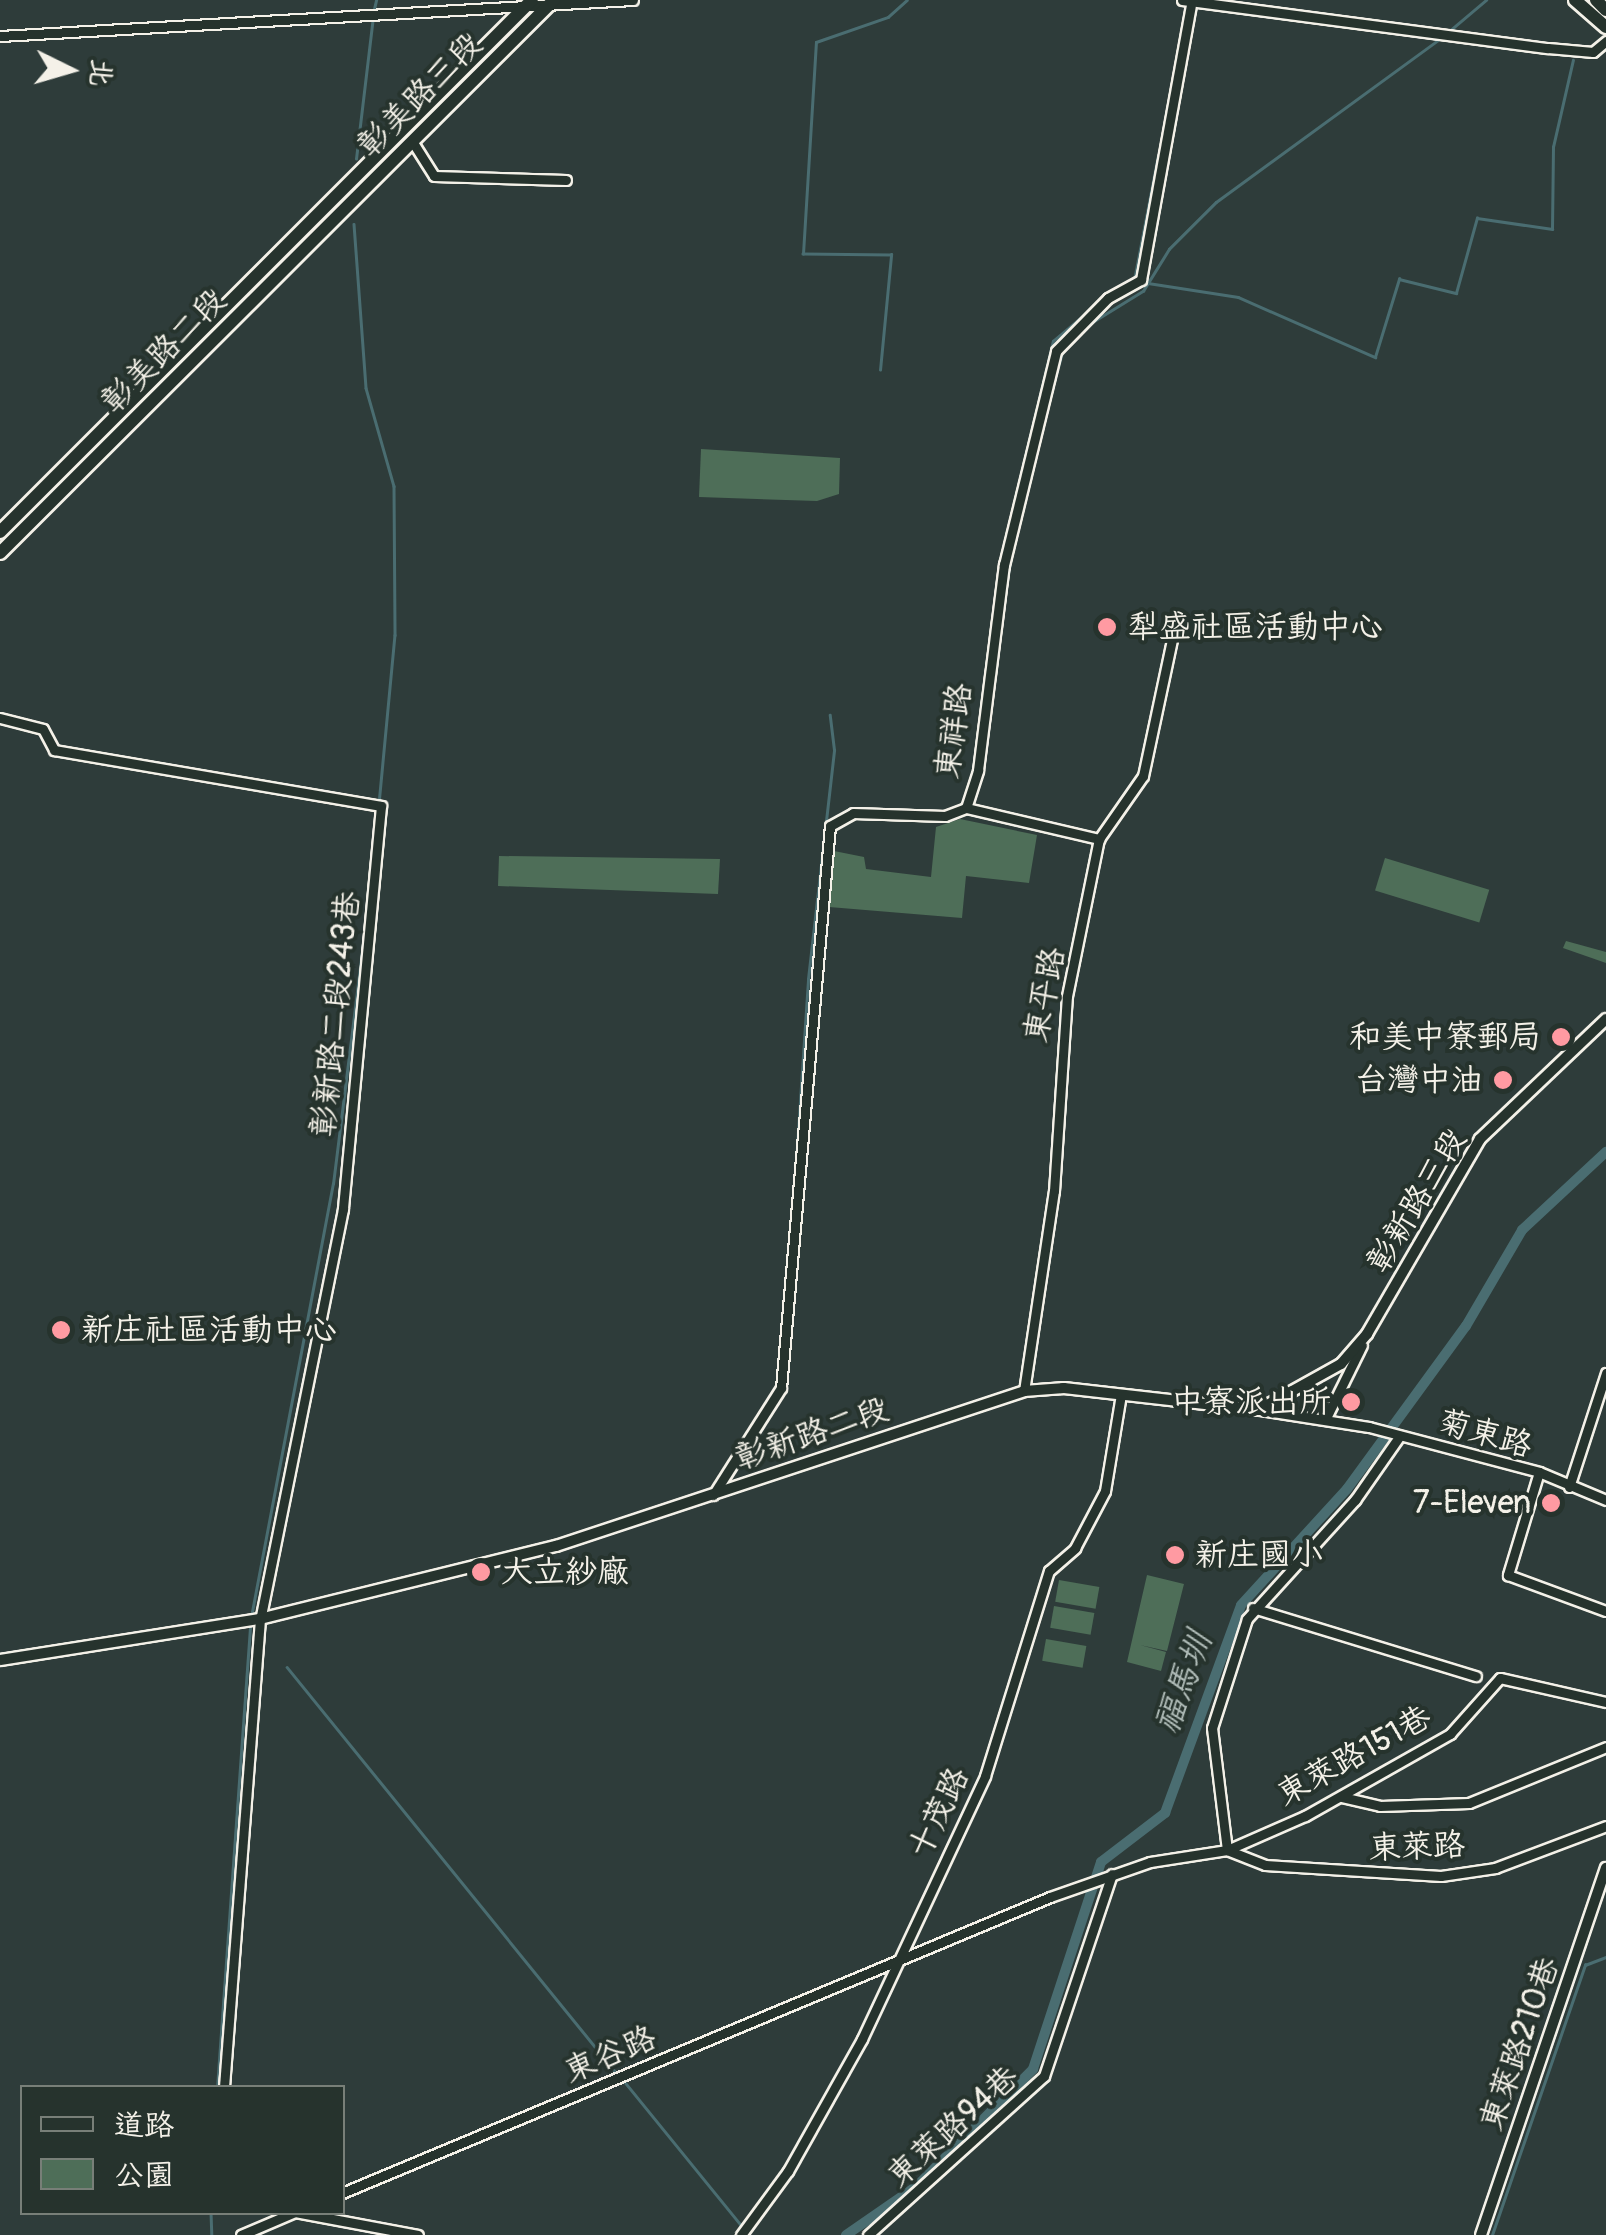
<!DOCTYPE html>
<html>
<head>
<meta charset="utf-8">
<style>
	body { margin:0 }
	#map { position:relative; width:1606px; height:2235px; overflow:hidden; background:#2e3c3a; font-family:Pangolin,"LXGW WenKai TC",sans-serif }
	div>[style] { position:absolute }
	.green>* { inset:0; background:#4e6e58; transform-origin:0 0 }
	.stream>* { height:2.5px; margin:-1.25px; padding:0 1.25px; transform-origin:1.25px; border-radius:1.25px; background:#4a6d71 }
	.canal>* { height:10px; margin:-5px; padding:0 5px; transform-origin:5px; border-radius:5px; background:#4a6d71 }
	.roads { filter:drop-shadow(2px 0 #f4f1e8) drop-shadow(-2px 0 #f4f1e8) drop-shadow(0 2px #f4f1e8) drop-shadow(0 -2px #f4f1e8) }
	.minor>* { height:9px; margin:-4.5px; padding:0 4.5px; transform-origin:4.5px; border-radius:4.5px; background:#26332d }
	.tertiary>* { height:10px; margin:-5px; padding:0 5px; transform-origin:5px; border-radius:5px; background:#26332d }
	.secondary>* { height:12px; margin:-6px; padding:0 6px; transform-origin:6px; border-radius:6px; background:#26332d }
	.dots>* { width:28px; height:28px; translate:-50% -50%; box-sizing:border-box; border:5px solid #26332d; border-radius:50% }
	span { translate:-50% -50%; white-space:nowrap; text-align:center; line-height:1.15; -webkit-text-stroke:8px #26332d; paint-order:stroke }
	.street-label { font-size:32px; color:#f4f1e8 }
	.poi-label { font-size:32px; color:#f4f1e8 }
	.left { translate:0 -50%; text-align:left }
	.right { translate:-100% -50%; text-align:right }
	.water-label { font-size:35px; color:#b0bcb8; font-style:italic }
	.legend { position:absolute; left:20px; top:2085px; width:325px; height:130px; box-sizing:border-box; background:#26332d; border:2px solid #787f78; margin:0; padding:12px 18px; list-style:none; font-size:30px; color:#f4f1e8 }
	.legend li { display:flex; align-items:center; gap:20px; height:50px }
	.legend b { width:50px; border:2px solid #787f78 }
	.north { position:absolute; left:20px; top:20px; width:100px; height:100px; -webkit-text-stroke:8px #26332d; paint-order:stroke; rotate:95deg; font-size:28px; font-weight:700; line-height:40px; text-align:center; color:#f4f1e8 }
	.north::after { content:''; display:block; margin:auto; width:35px; height:45px; background:#f4f1e8; clip-path:polygon(50% 0,100% 100%,50% 72%,0 100%) }
</style>
</head>
<body>
<div id="map">
	<div class="green">
		<div style="clip-path:polygon(701px 449px,840px 458px,839px 494px,817px 501px,699px 497px)"></div>
		<div style="clip-path:polygon(960px 819px,1037px 835px,1029px 883px,966px 876px,962px 918px,817px 906px,824px 849px,864px 857px,866px 869px,931px 877px,936px 827px)"></div>
		<div style="clip-path:polygon(499px 856px,720px 859px,718px 894px,498px 886px)"></div>
		<div style="left:1385px;top:858px;width:109px;height:34px;rotate:17deg"></div>
		<div style="clip-path:polygon(1566px 941px,1606px 952px,1606px 963px,1563px 948px)"></div>
		<div style="clip-path:polygon(1147px 1575px,1184px 1584px,1167px 1651px,1140px 1645px,1166px 1652px,1161px 1671px,1127px 1662px)"></div>
		<div style="left:1059px;top:1580px;width:41px;height:22px;rotate:10deg"></div>
		<div style="left:1054px;top:1606px;width:41px;height:22px;rotate:10deg"></div>
		<div style="left:1046px;top:1639px;width:41px;height:22px;rotate:10deg"></div>
	</div>
	<div class="stream">
		<div style="left:374px;top:9px;width:9px;rotate:-77deg"></div>
		<div style="left:1447px;top:33px;width:51px;rotate:-40.2deg"></div>
		<div style="left:356px;top:159px;width:143px;rotate:-83.2deg"></div>
		<div style="left:354px;top:224px;width:164px;rotate:85.8deg"></div>
		<div style="left:366px;top:388px;width:102px;rotate:74.1deg"></div>
		<div style="left:394px;top:486px;width:149px;rotate:89.6deg"></div>
		<div style="left:395px;top:635px;width:169px;rotate:95.4deg"></div>
		<div style="left:1134px;top:280px;width:127px;rotate:-79.1deg"></div>
		<div style="left:1148px;top:283px;width:91px;rotate:8.8deg"></div>
		<div style="left:1238px;top:297px;width:150px;rotate:23.7deg"></div>
		<div style="left:1375px;top:357px;width:82px;rotate:-72.9deg"></div>
		<div style="left:1399px;top:279px;width:59px;rotate:13.8deg"></div>
		<div style="left:1456px;top:293px;width:78px;rotate:-74.4deg"></div>
		<div style="left:1477px;top:218px;width:76px;rotate:8.3deg"></div>
		<div style="left:1552px;top:229px;width:82px;rotate:-89.3deg"></div>
		<div style="left:1553px;top:147px;width:89px;rotate:-77.1deg"></div>
		<div style="left:1086px;top:326px;width:67px;rotate:-31.6deg"></div>
		<div style="left:1143px;top:291px;width:49px;rotate:-58.2deg"></div>
		<div style="left:1169px;top:249px;width:66px;rotate:-45deg"></div>
		<div style="left:1216px;top:202px;width:278px;rotate:-36.1deg"></div>
		<div style="left:880px;top:370px;width:116px;rotate:-84.5deg"></div>
		<div style="left:891px;top:255px;width:88px;rotate:-179.3deg"></div>
		<div style="left:803px;top:254px;width:212px;rotate:-86.5deg"></div>
		<div style="left:816px;top:42px;width:76px;rotate:-19.1deg"></div>
		<div style="left:888px;top:17px;width:25px;rotate:-42deg"></div>
		<div style="left:1043px;top:423px;width:77px;rotate:-74.9deg"></div>
		<div style="left:1008px;top:528px;width:192px;rotate:-76.5deg"></div>
		<div style="left:1053px;top:341px;width:59px;rotate:-40.2deg"></div>
		<div style="left:1006px;top:584px;width:42px;rotate:-79deg"></div>
		<div style="left:973px;top:771px;width:198px;rotate:-82.7deg"></div>
		<div style="left:795px;top:1176px;width:197px;rotate:-86.2deg"></div>
		<div style="left:808px;top:979px;width:230px;rotate:-83.5deg"></div>
		<div style="left:834px;top:750px;width:35px;rotate:-97deg"></div>
		<div style="left:777px;top:1376px;width:58px;rotate:-84.1deg"></div>
		<div style="left:251px;top:1617px;width:441px;rotate:-79.3deg"></div>
		<div style="left:333px;top:1184px;width:266px;rotate:-82.9deg"></div>
		<div style="left:287px;top:1667px;width:525px;rotate:50.95deg"></div>
		<div style="left:624px;top:2081px;width:187px;rotate:50.9deg"></div>
		<div style="left:217px;top:2088px;width:464px;rotate:-85.9deg"></div>
		<div style="left:211px;top:2212px;width:23px;rotate:88deg"></div>
		<div style="left:1492px;top:2235px;width:286px;rotate:-71deg"></div>
		<div style="left:1585px;top:1965px;width:22px;rotate:-21deg"></div>
	</div>
	<div class="canal">
		<div style="left:846px;top:2235px;width:86px;rotate:-34.6deg"></div>
		<div style="left:917px;top:2186px;width:165px;rotate:-45.2deg"></div>
		<div style="left:1033px;top:2069px;width:218px;rotate:-71.8deg"></div>
		<div style="left:1101px;top:1862px;width:81px;rotate:-37.4deg"></div>
		<div style="left:1165px;top:1813px;width:221px;rotate:-69.9deg"></div>
		<div style="left:1241px;top:1605px;width:157px;rotate:-47.6deg"></div>
		<div style="left:1347px;top:1489px;width:202px;rotate:-53.9deg"></div>
		<div style="left:1466px;top:1326px;width:111px;rotate:-59.7deg"></div>
		<div style="left:1522px;top:1230px;width:115px;rotate:-42.9deg"></div>
	</div>
	<div class="roads">
		<div class="minor">
			<div style="left:1182px;top:0;width:369px;rotate:7.5deg"></div>
			<div style="left:1548px;top:48px;width:45px;rotate:5.1deg"></div>
			<div style="left:1593px;top:52px;width:17px;rotate:-40deg"></div>
			<div style="left:0;top:36px;width:634px;rotate:-3.26deg"></div>
			<div style="left:412px;top:141px;width:41px;rotate:57.8deg"></div>
			<div style="left:434px;top:176px;width:132px;rotate:1.7deg"></div>
			<div style="left:0;top:718px;width:44px;rotate:14.3deg"></div>
			<div style="left:43px;top:729px;width:24px;rotate:62deg"></div>
			<div style="left:54px;top:750px;width:332px;rotate:9.7deg"></div>
			<div style="left:381px;top:806px;width:405px;rotate:95.4deg"></div>
			<div style="left:343px;top:1209px;width:418px;rotate:101.4deg"></div>
			<div style="left:260px;top:1619px;width:470px;rotate:94.4deg"></div>
			<div style="left:966px;top:808px;width:137px;rotate:13.1deg"></div>
			<div style="left:1024px;top:1391px;width:202px;rotate:-81.5deg"></div>
			<div style="left:1054px;top:1191px;width:195px;rotate:-86.2deg"></div>
			<div style="left:1067px;top:996px;width:160px;rotate:-78.5deg"></div>
			<div style="left:1099px;top:839px;width:77px;rotate:-55.1deg"></div>
			<div style="left:1143px;top:776px;width:154px;rotate:-78deg"></div>
			<div style="left:1260px;top:1410px;width:110px;rotate:8.9deg"></div>
			<div style="left:1369px;top:1427px;width:176px;rotate:14.8deg"></div>
			<div style="left:1539px;top:1472px;width:73px;rotate:22.7deg"></div>
			<div style="left:1326px;top:1418px;width:81px;rotate:-63.7deg"></div>
			<div style="left:1539px;top:1472px;width:108px;rotate:106.8deg"></div>
			<div style="left:1508px;top:1575px;width:104px;rotate:20.2deg"></div>
			<div style="left:1569px;top:1487px;width:120px;rotate:-72deg"></div>
			<div style="left:713px;top:1495px;width:127px;rotate:-57.6deg"></div>
			<div style="left:781px;top:1388px;width:564px;rotate:-85.02deg"></div>
			<div style="left:830px;top:826px;width:26px;rotate:-29deg"></div>
			<div style="left:853px;top:813px;width:92px;rotate:1.9deg"></div>
			<div style="left:945px;top:816px;width:22px;rotate:-21deg"></div>
			<div style="left:966px;top:808px;width:40px;rotate:-72deg"></div>
			<div style="left:978px;top:770px;width:207px;rotate:-82.8deg"></div>
			<div style="left:1004px;top:565px;width:220px;rotate:-76.3deg"></div>
			<div style="left:1056px;top:351px;width:74px;rotate:-45.5deg"></div>
			<div style="left:1108px;top:298px;width:38px;rotate:-29deg"></div>
			<div style="left:1141px;top:280px;width:285px;rotate:-79.7deg"></div>
			<div style="left:1253px;top:1608px;width:233px;rotate:17deg"></div>
			<div style="left:1342px;top:1797px;width:39px;rotate:13deg"></div>
			<div style="left:1380px;top:1806px;width:89px;rotate:-1.9deg"></div>
			<div style="left:1469px;top:1803px;width:148px;rotate:-22.2deg"></div>
			<div style="left:1227px;top:1850px;width:123px;rotate:-97deg"></div>
			<div style="left:1212px;top:1728px;width:114px;rotate:-72.2deg"></div>
			<div style="left:1247px;top:1619px;width:161px;rotate:-47.8deg"></div>
			<div style="left:1355px;top:1500px;width:77px;rotate:-55.1deg"></div>
			<div style="left:1227px;top:1850px;width:85px;rotate:-23.6deg"></div>
			<div style="left:1305px;top:1816px;width:167px;rotate:-29.5deg"></div>
			<div style="left:1450px;top:1734px;width:75px;rotate:-48.2deg"></div>
			<div style="left:1500px;top:1678px;width:109px;rotate:12.8deg"></div>
			<div style="left:342px;top:2193px;width:767px;rotate:-22.69deg"></div>
			<div style="left:1050px;top:1897px;width:106px;rotate:-19.3deg"></div>
			<div style="left:1150px;top:1862px;width:78px;rotate:-8.9deg"></div>
			<div style="left:1227px;top:1850px;width:41px;rotate:21.5deg"></div>
			<div style="left:1265px;top:1865px;width:176px;rotate:3.6deg"></div>
			<div style="left:1441px;top:1876px;width:55px;rotate:-8.4deg"></div>
			<div style="left:1495px;top:1868px;width:119px;rotate:-20.7deg"></div>
			<div style="left:295px;top:2212px;width:125px;rotate:10.6deg"></div>
			<div style="left:241px;top:2235px;width:59px;rotate:-23.1deg"></div>
			<div style="left:741px;top:2235px;width:79px;rotate:-53.7deg"></div>
			<div style="left:788px;top:2171px;width:151px;rotate:-60.7deg"></div>
			<div style="left:862px;top:2039px;width:290px;rotate:-64.9deg"></div>
			<div style="left:985px;top:1776px;width:215px;rotate:-72.7deg"></div>
			<div style="left:1049px;top:1571px;width:35px;rotate:-41deg"></div>
			<div style="left:1075px;top:1548px;width:64px;rotate:-62.2deg"></div>
			<div style="left:1105px;top:1491px;width:98px;rotate:-80.6deg"></div>
			<div style="left:868px;top:2235px;width:237px;rotate:-42.1deg"></div>
			<div style="left:1044px;top:2076px;width:213px;rotate:-71.4deg"></div>
		</div>
		<div class="tertiary">
			<div style="left:0;top:1660px;width:263px;rotate:-9deg"></div>
			<div style="left:260px;top:1619px;width:305px;rotate:-13.9deg"></div>
			<div style="left:556px;top:1546px;width:493px;rotate:-18.3deg"></div>
			<div style="left:1024px;top:1391px;width:40px;rotate:-4.3deg"></div>
			<div style="left:1064px;top:1388px;width:195px;rotate:6.5deg"></div>
			<div style="left:1258px;top:1410px;width:95px;rotate:-29deg"></div>
			<div style="left:1341px;top:1364px;width:40px;rotate:-49deg"></div>
			<div style="left:1367px;top:1334px;width:225px;rotate:-59.9deg"></div>
			<div style="left:1480px;top:1139px;width:174px;rotate:-43.6deg"></div>
			<div style="left:1481px;top:2235px;width:388px;rotate:-71.2deg"></div>
		</div>
		<div class="secondary">
			<div style="left:1575px;top:0;width:41px;rotate:41.1deg"></div>
			<div style="left:1596px;top:0;width:14px;rotate:45deg"></div>
			<div style="left:0;top:532px;width:752px;rotate:-45deg"></div>
			<div style="left:0;top:553px;width:783px;rotate:-44.95deg"></div>
		</div>
	</div>
	<div class="dots">
		<div style="left:1107px;top:627px;background:#ff9aa2"></div>
		<div style="left:1561px;top:1037px;background:#ff9aa2"></div>
		<div style="left:1503px;top:1080px;background:#ff9aa2"></div>
		<div style="left:61px;top:1330px;background:#ff9aa2"></div>
		<div style="left:1351px;top:1402px;background:#ff9aa2"></div>
		<div style="left:1551px;top:1503px;background:#ff9aa2"></div>
		<div style="left:1175px;top:1555px;background:#ff9aa2"></div>
		<div style="left:481px;top:1572px;background:#ff9aa2"></div>
	</div>
	<div class="street-label">
		<span style="left:420px;top:95px;rotate:-45deg">彰美路三段</span>
		<span style="left:164px;top:351px;rotate:-45deg">彰美路二段</span>
		<span style="left:954px;top:731px;rotate:-82deg">東祥路</span>
		<span style="left:1045px;top:995px;rotate:-79deg">東平路</span>
		<span style="left:336px;top:1014px;rotate:-84deg">彰新路二段243巷</span>
		<span style="left:1417px;top:1201px;rotate:-59deg">彰新路三段</span>
		<span style="left:812px;top:1434px;rotate:-19deg">彰新路二段</span>
		<span style="left:1485px;top:1434px;rotate:16deg">菊東路</span>
		<span style="left:1354px;top:1756px;rotate:-29deg">東萊路151巷</span>
		<span style="left:939px;top:1813px;rotate:-64deg">十茂路</span>
		<span style="left:1417px;top:1847px;rotate:-2deg">東萊路</span>
		<span style="left:1520px;top:2044px;rotate:-71deg">東萊路210巷</span>
		<span style="left:610px;top:2055px;rotate:-23deg">東谷路</span>
		<span style="left:953px;top:2127px;rotate:-42deg">東萊路94巷</span>
	</div>
	<div class="poi-label">
		<span class="left" style="left:1127px;top:627px">犁盛社區活動中心</span>
		<span class="right" style="left:1541px;top:1037px">和美中寮郵局</span>
		<span class="right" style="left:1483px;top:1080px">台灣中油</span>
		<span class="left" style="left:81px;top:1330px">新庄社區活動中心</span>
		<span class="right" style="left:1331px;top:1402px">中寮派出所</span>
		<span class="right" style="left:1531px;top:1503px">7-Eleven</span>
		<span class="left" style="left:1195px;top:1555px">新庄國小</span>
		<span class="left" style="left:501px;top:1572px">大立紗廠</span>
	</div>
	<div class="water-label">
		<span style="left:1183px;top:1683px;rotate:-70deg">福馬圳</span>
	</div>
	<ul class="legend">
	<li><b style="height:12px;background:#26332d"></b>道路</li>
	<li><b style="height:28px;background:#4e6e58"></b>公園</li>
	</ul>
	<div class="north">北</div>
</div>
</body>
</html>
